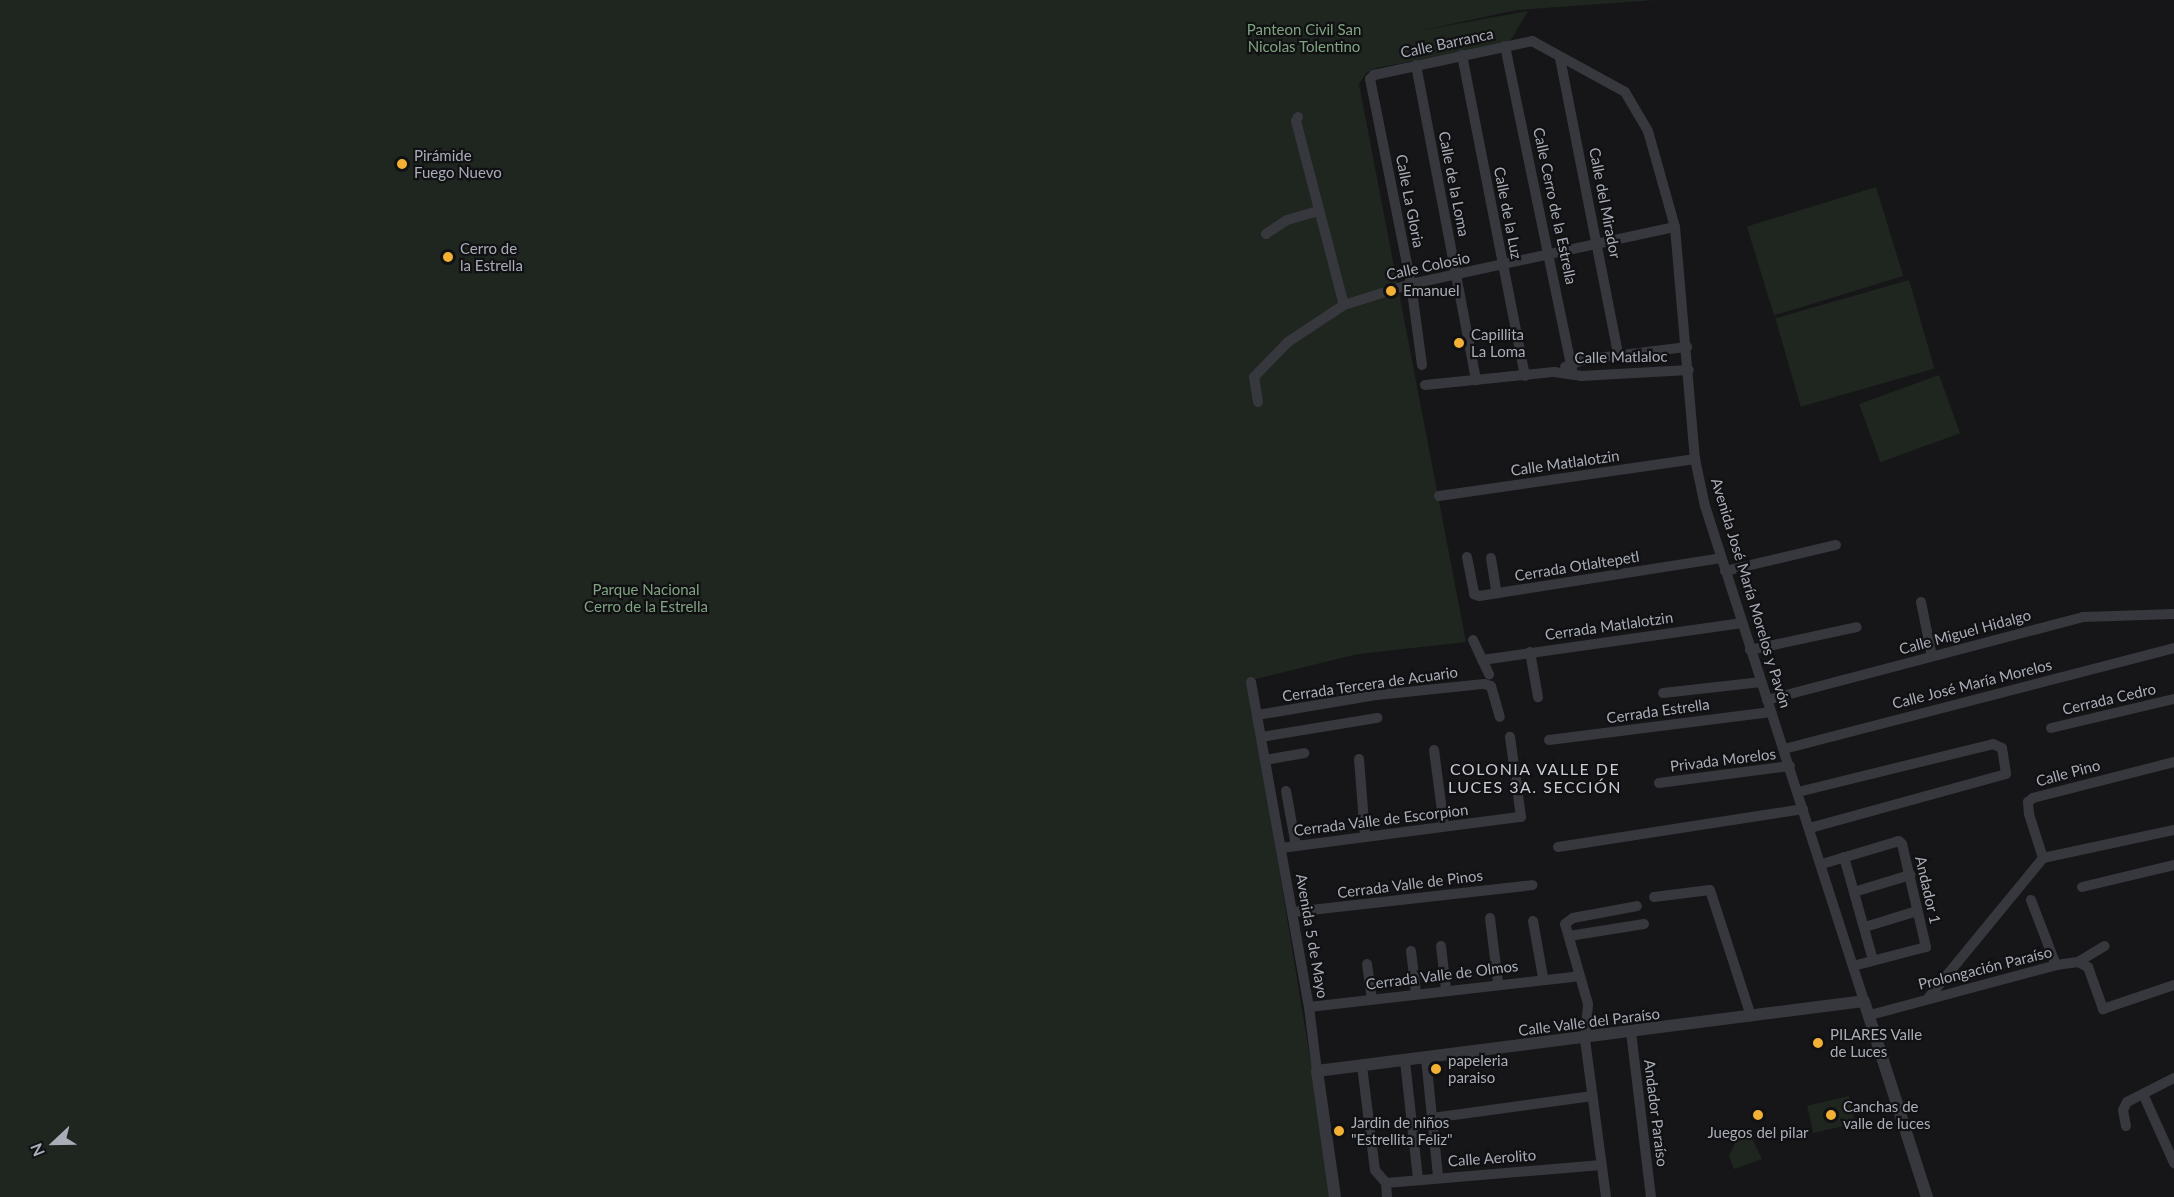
<!DOCTYPE html>
<html>
<head>
<meta charset="utf-8">
<style>
	body { margin:0 }
	#map { position:relative; width:2174px; height:1197px; overflow:hidden; background:#161618; font-family:Lato,sans-serif }
	div>[style] { position:absolute }
	.green>* { inset:0; background:#1e261f; transform-origin:0 0 }
	.minor>* { height:10px; margin:-5px; padding:0 5px; transform-origin:5px; border-radius:5px; background:#37383d }
	.tertiary>* { height:12px; margin:-6px; padding:0 6px; transform-origin:6px; border-radius:6px; background:#37383d }
	.dots>* { width:16px; height:16px; translate:-50% -50%; box-sizing:border-box; border:3px solid #111113; border-radius:50% }
	span { translate:-50% -50%; white-space:nowrap; text-align:center; line-height:1.15; -webkit-text-stroke:4.5px #111113; paint-order:stroke }
	.park-label { font-size:15px; color:#7fa381 }
	.street-label { font-size:15px; color:#a8adb8 }
	.poi-label { font-size:15px; color:#a8adb8 }
	.left { translate:0 -50%; text-align:left }
	.neighbourhood-label { font-size:16px; color:#c9ccd4; letter-spacing:1.5px }
	.north { position:absolute; left:24px; top:1113px; width:60px; height:60px; -webkit-text-stroke:4px #111113; paint-order:stroke; rotate:248deg; font-size:16px; font-weight:700; line-height:24px; text-align:center; color:#a8adb8 }
	.north::after { content:''; display:block; margin:auto; width:21px; height:27px; background:#a8adb8; clip-path:polygon(50% 0,100% 100%,50% 72%,0 100%) }
</style>
</head>
<body>
<div id="map">
	<div class="green">
		<div style="clip-path:polygon(0 0,1655px 0,1517px 10px,1419px 31px,1528px 11px,1509px 43px,1376px 68px,1366px 73px,1359px 84px,1466px 642px,1358px 654px,1248px 681px,1333px 1197px,0 1197px)"></div>
		<div style="left:1876px;top:187px;width:93px;height:135px;rotate:73deg"></div>
		<div style="left:1909px;top:280px;width:92px;height:139px;rotate:74deg"></div>
		<div style="left:1939px;top:375px;width:62px;height:85px;rotate:70deg"></div>
		<div style="left:1849px;top:1096px;width:28px;height:43px;rotate:77deg"></div>
		<div style="clip-path:polygon(1748px 1130px,1762px 1159px,1734px 1169px,1729px 1156px,1739px 1134px)"></div>
	</div>
	<div class="minor">
		<div style="left:1505px;top:46px;width:335px;rotate:78.3deg"></div>
		<div style="left:1462px;top:55px;width:327px;rotate:78.9deg"></div>
		<div style="left:1560px;top:58px;width:303px;rotate:78.9deg"></div>
		<div style="left:1416px;top:65px;width:321px;rotate:79.2deg"></div>
		<div style="left:1298px;top:117px;width:4px;rotate:117deg"></div>
		<div style="left:1296px;top:121px;width:190px;rotate:75.4deg"></div>
		<div style="left:1266px;top:234px;width:25px;rotate:-34deg"></div>
		<div style="left:1287px;top:220px;width:33px;rotate:-16deg"></div>
		<div style="left:1422px;top:365px;width:82px;rotate:-97.7deg"></div>
		<div style="left:1411px;top:284px;width:209px;rotate:-101.3deg"></div>
		<div style="left:1370px;top:79px;width:6px;rotate:-45deg"></div>
		<div style="left:1374px;top:75px;width:162px;rotate:-12.1deg"></div>
		<div style="left:1532px;top:41px;width:106px;rotate:28.7deg"></div>
		<div style="left:1625px;top:92px;width:45px;rotate:59.5deg"></div>
		<div style="left:1648px;top:131px;width:100px;rotate:74.3deg"></div>
		<div style="left:1675px;top:227px;width:233px;rotate:85.1deg"></div>
		<div style="left:1695px;top:459px;width:48px;rotate:78deg"></div>
		<div style="left:1705px;top:506px;width:520px;rotate:72.19deg"></div>
		<div style="left:1565px;top:367px;width:18px;rotate:-22deg"></div>
		<div style="left:1582px;top:360px;width:106px;rotate:-7.1deg"></div>
		<div style="left:1425px;top:385px;width:130px;rotate:-5.8deg"></div>
		<div style="left:1554px;top:372px;width:27px;rotate:8deg"></div>
		<div style="left:1581px;top:376px;width:108px;rotate:-3.2deg"></div>
		<div style="left:1258px;top:402px;width:25px;rotate:-99deg"></div>
		<div style="left:1254px;top:377px;width:49px;rotate:-45.8deg"></div>
		<div style="left:1288px;top:342px;width:67px;rotate:-33.5deg"></div>
		<div style="left:1344px;top:305px;width:70px;rotate:-17.4deg"></div>
		<div style="left:1411px;top:284px;width:270px;rotate:-12.2deg"></div>
		<div style="left:1439px;top:496px;width:259px;rotate:-8.2deg"></div>
		<div style="left:1467px;top:557px;width:38px;rotate:79deg"></div>
		<div style="left:1474px;top:594px;width:5px;rotate:22deg"></div>
		<div style="left:1479px;top:596px;width:245px;rotate:-8.9deg"></div>
		<div style="left:1491px;top:558px;width:36px;rotate:81deg"></div>
		<div style="left:1725px;top:571px;width:114px;rotate:-13.2deg"></div>
		<div style="left:1921px;top:602px;width:55px;rotate:78.5deg"></div>
		<div style="left:1473px;top:640px;width:38px;rotate:65deg"></div>
		<div style="left:1750px;top:650px;width:109px;rotate:-12.1deg"></div>
		<div style="left:1530px;top:652px;width:46px;rotate:79.9deg"></div>
		<div style="left:1482px;top:660px;width:263px;rotate:-8.1deg"></div>
		<div style="left:1251px;top:682px;width:330px;rotate:79.9deg"></div>
		<div style="left:1309px;top:1007px;width:64px;rotate:82.9deg"></div>
		<div style="left:1663px;top:693px;width:99px;rotate:-6.4deg"></div>
		<div style="left:1767px;top:700px;width:327px;rotate:-14.7deg"></div>
		<div style="left:2083px;top:617px;width:91px;rotate:-1.9deg"></div>
		<div style="left:1257px;top:715px;width:122px;rotate:-9.5deg"></div>
		<div style="left:1377px;top:695px;width:108px;rotate:-5.9deg"></div>
		<div style="left:1484px;top:684px;width:7px;rotate:16deg"></div>
		<div style="left:1491px;top:686px;width:32px;rotate:74deg"></div>
		<div style="left:2051px;top:728px;width:126px;rotate:-13.3deg"></div>
		<div style="left:1261px;top:737px;width:118px;rotate:-9.3deg"></div>
		<div style="left:1549px;top:740px;width:224px;rotate:-7.2deg"></div>
		<div style="left:1784px;top:749px;width:403px;rotate:-14.5deg"></div>
		<div style="left:1434px;top:750px;width:77px;rotate:82.5deg"></div>
		<div style="left:1359px;top:759px;width:77px;rotate:85.5deg"></div>
		<div style="left:1265px;top:760px;width:40px;rotate:-10deg"></div>
		<div style="left:1659px;top:783px;width:132px;rotate:-7.4deg"></div>
		<div style="left:1286px;top:791px;width:56px;rotate:79.7deg"></div>
		<div style="left:1798px;top:792px;width:201px;rotate:-13.8deg"></div>
		<div style="left:1993px;top:744px;width:10px;rotate:24deg"></div>
		<div style="left:2002px;top:748px;width:26px;rotate:81deg"></div>
		<div style="left:2006px;top:774px;width:203px;rotate:164.6deg"></div>
		<div style="left:1558px;top:847px;width:248px;rotate:-8.8deg"></div>
		<div style="left:1281px;top:848px;width:242px;rotate:-7.4deg"></div>
		<div style="left:1521px;top:817px;width:81px;rotate:-97.8deg"></div>
		<div style="left:1844px;top:857px;width:107px;rotate:74.3deg"></div>
		<div style="left:2043px;top:858px;width:46px;rotate:-107.7deg"></div>
		<div style="left:2029px;top:814px;width:12px;rotate:-95deg"></div>
		<div style="left:2028px;top:802px;width:6px;rotate:-39deg"></div>
		<div style="left:2033px;top:798px;width:146px;rotate:-14.3deg"></div>
		<div style="left:1822px;top:864px;width:80px;rotate:-16.6deg"></div>
		<div style="left:1899px;top:841px;width:4px;rotate:45deg"></div>
		<div style="left:1902px;top:844px;width:106px;rotate:76.9deg"></div>
		<div style="left:1926px;top:947px;width:75px;rotate:165.4deg"></div>
		<div style="left:2082px;top:887px;width:95px;rotate:-13.4deg"></div>
		<div style="left:1854px;top:892px;width:59px;rotate:-16.9deg"></div>
		<div style="left:1654px;top:897px;width:56px;rotate:-7.1deg"></div>
		<div style="left:1710px;top:890px;width:133px;rotate:72deg"></div>
		<div style="left:2031px;top:900px;width:70px;rotate:69deg"></div>
		<div style="left:1293px;top:912px;width:241px;rotate:-6.4deg"></div>
		<div style="left:1490px;top:918px;width:64px;rotate:82.9deg"></div>
		<div style="left:1533px;top:921px;width:57px;rotate:79.9deg"></div>
		<div style="left:1865px;top:927px;width:54px;rotate:-17.1deg"></div>
		<div style="left:1569px;top:936px;width:76px;rotate:-9.1deg"></div>
		<div style="left:1441px;top:946px;width:43px;rotate:83.4deg"></div>
		<div style="left:1411px;top:951px;width:42px;rotate:83.2deg"></div>
		<div style="left:2078px;top:962px;width:11px;rotate:27deg"></div>
		<div style="left:2088px;top:967px;width:45px;rotate:70.3deg"></div>
		<div style="left:2103px;top:1009px;width:75px;rotate:-18.7deg"></div>
		<div style="left:1367px;top:964px;width:35px;rotate:82deg"></div>
		<div style="left:1929px;top:997px;width:180px;rotate:-50.6deg"></div>
		<div style="left:2043px;top:858px;width:134px;rotate:-12.1deg"></div>
		<div style="left:1309px;top:1007px;width:272px;rotate:-6.5deg"></div>
		<div style="left:1870px;top:1015px;width:193px;rotate:-15deg"></div>
		<div style="left:2056px;top:965px;width:22px;rotate:-8deg"></div>
		<div style="left:2078px;top:962px;width:31px;rotate:-31deg"></div>
		<div style="left:1631px;top:1032px;width:166px;rotate:83.1deg"></div>
		<div style="left:1426px;top:1058px;width:120px;rotate:84.2deg"></div>
		<div style="left:1405px;top:1061px;width:119px;rotate:83.7deg"></div>
		<div style="left:1362px;top:1066px;width:105px;rotate:82.9deg"></div>
		<div style="left:1375px;top:1170px;width:17px;rotate:50deg"></div>
		<div style="left:1386px;top:1183px;width:14px;rotate:86deg"></div>
		<div style="left:2143px;top:1094px;width:76px;rotate:65.8deg"></div>
		<div style="left:1432px;top:1118px;width:162px;rotate:-7.8deg"></div>
		<div style="left:2126px;top:1126px;width:16px;rotate:-101deg"></div>
		<div style="left:2123px;top:1110px;width:9px;rotate:-63deg"></div>
		<div style="left:2127px;top:1102px;width:53px;rotate:-27.1deg"></div>
		<div style="left:1386px;top:1183px;width:216px;rotate:-4.8deg"></div>
		<div style="left:1606px;top:1197px;width:159px;rotate:-97.6deg"></div>
		<div style="left:1585px;top:1039px;width:35px;rotate:-85deg"></div>
		<div style="left:1588px;top:1004px;width:83px;rotate:-106deg"></div>
		<div style="left:1565px;top:924px;width:10px;rotate:-37deg"></div>
		<div style="left:1573px;top:918px;width:65px;rotate:-10.6deg"></div>
	</div>
	<div class="tertiary">
		<div style="left:1335px;top:1197px;width:127px;rotate:-98.1deg"></div>
		<div style="left:1317px;top:1071px;width:551px;rotate:-7.29deg"></div>
		<div style="left:1864px;top:1001px;width:206px;rotate:72.2deg"></div>
	</div>
	<div class="dots">
		<div style="left:402px;top:164px;background:#f2b134"></div>
		<div style="left:448px;top:257px;background:#f2b134"></div>
		<div style="left:1391px;top:291px;background:#f2b134"></div>
		<div style="left:1459px;top:343px;background:#f2b134"></div>
		<div style="left:1818px;top:1043px;background:#f2b134"></div>
		<div style="left:1436px;top:1069px;background:#f2b134"></div>
		<div style="left:1758px;top:1115px;background:#f2b134"></div>
		<div style="left:1831px;top:1115px;background:#f2b134"></div>
		<div style="left:1339px;top:1131px;background:#f2b134"></div>
	</div>
	<div class="park-label">
		<span style="left:1304px;top:38px">Panteon Civil San<br>Nicolas Tolentino</span>
		<span style="left:646px;top:598px">Parque Nacional<br>Cerro de la Estrella</span>
	</div>
	<div class="street-label">
		<span style="left:1447px;top:43px;rotate:-12deg">Calle Barranca</span>
		<span style="left:1454px;top:184px;rotate:79deg">Calle de la Loma</span>
		<span style="left:1410px;top:201px;rotate:79deg">Calle La Gloria</span>
		<span style="left:1605px;top:203px;rotate:79deg">Calle del Mirador</span>
		<span style="left:1555px;top:206px;rotate:78deg">Calle Cerro de la Estrella</span>
		<span style="left:1508px;top:213px;rotate:79deg">Calle de la Luz</span>
		<span style="left:1428px;top:266px;rotate:-12deg">Calle Colosio</span>
		<span style="left:1621px;top:357px;rotate:-1deg">Calle Matlaloc</span>
		<span style="left:1565px;top:463px;rotate:-8deg">Calle Matlalotzin</span>
		<span style="left:1577px;top:566px;rotate:-9deg">Cerrada Otlaltepetl</span>
		<span style="left:1751px;top:593px;rotate:73deg">Avenida José María Morelos y Pavón</span>
		<span style="left:1609px;top:626px;rotate:-8deg">Cerrada Matlalotzin</span>
		<span style="left:1965px;top:632px;rotate:-15deg">Calle Miguel Hidalgo</span>
		<span style="left:1370px;top:684px;rotate:-8deg">Cerrada Tercera de Acuario</span>
		<span style="left:1972px;top:684px;rotate:-14deg">Calle José María Morelos</span>
		<span style="left:2109px;top:699px;rotate:-13deg">Cerrada Cedro</span>
		<span style="left:1658px;top:711px;rotate:-8deg">Cerrada Estrella</span>
		<span style="left:1723px;top:760px;rotate:-7deg">Privada Morelos</span>
		<span style="left:2068px;top:773px;rotate:-15deg">Calle Pino</span>
		<span style="left:1381px;top:820px;rotate:-7deg">Cerrada Valle de Escorpion</span>
		<span style="left:1410px;top:884px;rotate:-7deg">Cerrada Valle de Pinos</span>
		<span style="left:1928px;top:890px;rotate:77deg">Andador 1</span>
		<span style="left:1312px;top:936px;rotate:80deg">Avenida 5 de Mayo</span>
		<span style="left:1985px;top:968px;rotate:-14deg">Prolongación Paraíso</span>
		<span style="left:1442px;top:975px;rotate:-7deg">Cerrada Valle de Olmos</span>
		<span style="left:1589px;top:1022px;rotate:-7deg">Calle Valle del Paraíso</span>
		<span style="left:1656px;top:1113px;rotate:83deg">Andador Paraíso</span>
		<span style="left:1492px;top:1158px;rotate:-4deg">Calle Aerolito</span>
	</div>
	<div class="poi-label">
		<span class="left" style="left:414px;top:164px">Pirámide<br>Fuego Nuevo</span>
		<span class="left" style="left:460px;top:257px">Cerro de<br>la Estrella</span>
		<span class="left" style="left:1403px;top:291px">Emanuel</span>
		<span class="left" style="left:1471px;top:343px">Capillita<br>La Loma</span>
		<span class="left" style="left:1830px;top:1043px">PILARES Valle<br>de Luces</span>
		<span class="left" style="left:1448px;top:1069px">papeleria<br>paraiso</span>
		<span class="left" style="left:1843px;top:1115px">Canchas de<br>valle de luces</span>
		<span class="left" style="left:1351px;top:1131px">Jardin de niños<br>"Estrellita Feliz"</span>
		<span style="left:1758px;top:1133px">Juegos del pilar</span>
	</div>
	<div class="neighbourhood-label">
		<span style="left:1535px;top:778px">COLONIA VALLE DE<br>LUCES 3A. SECCIÓN</span>
	</div>
	<div class="north">N</div>
</div>
</body>
</html>
